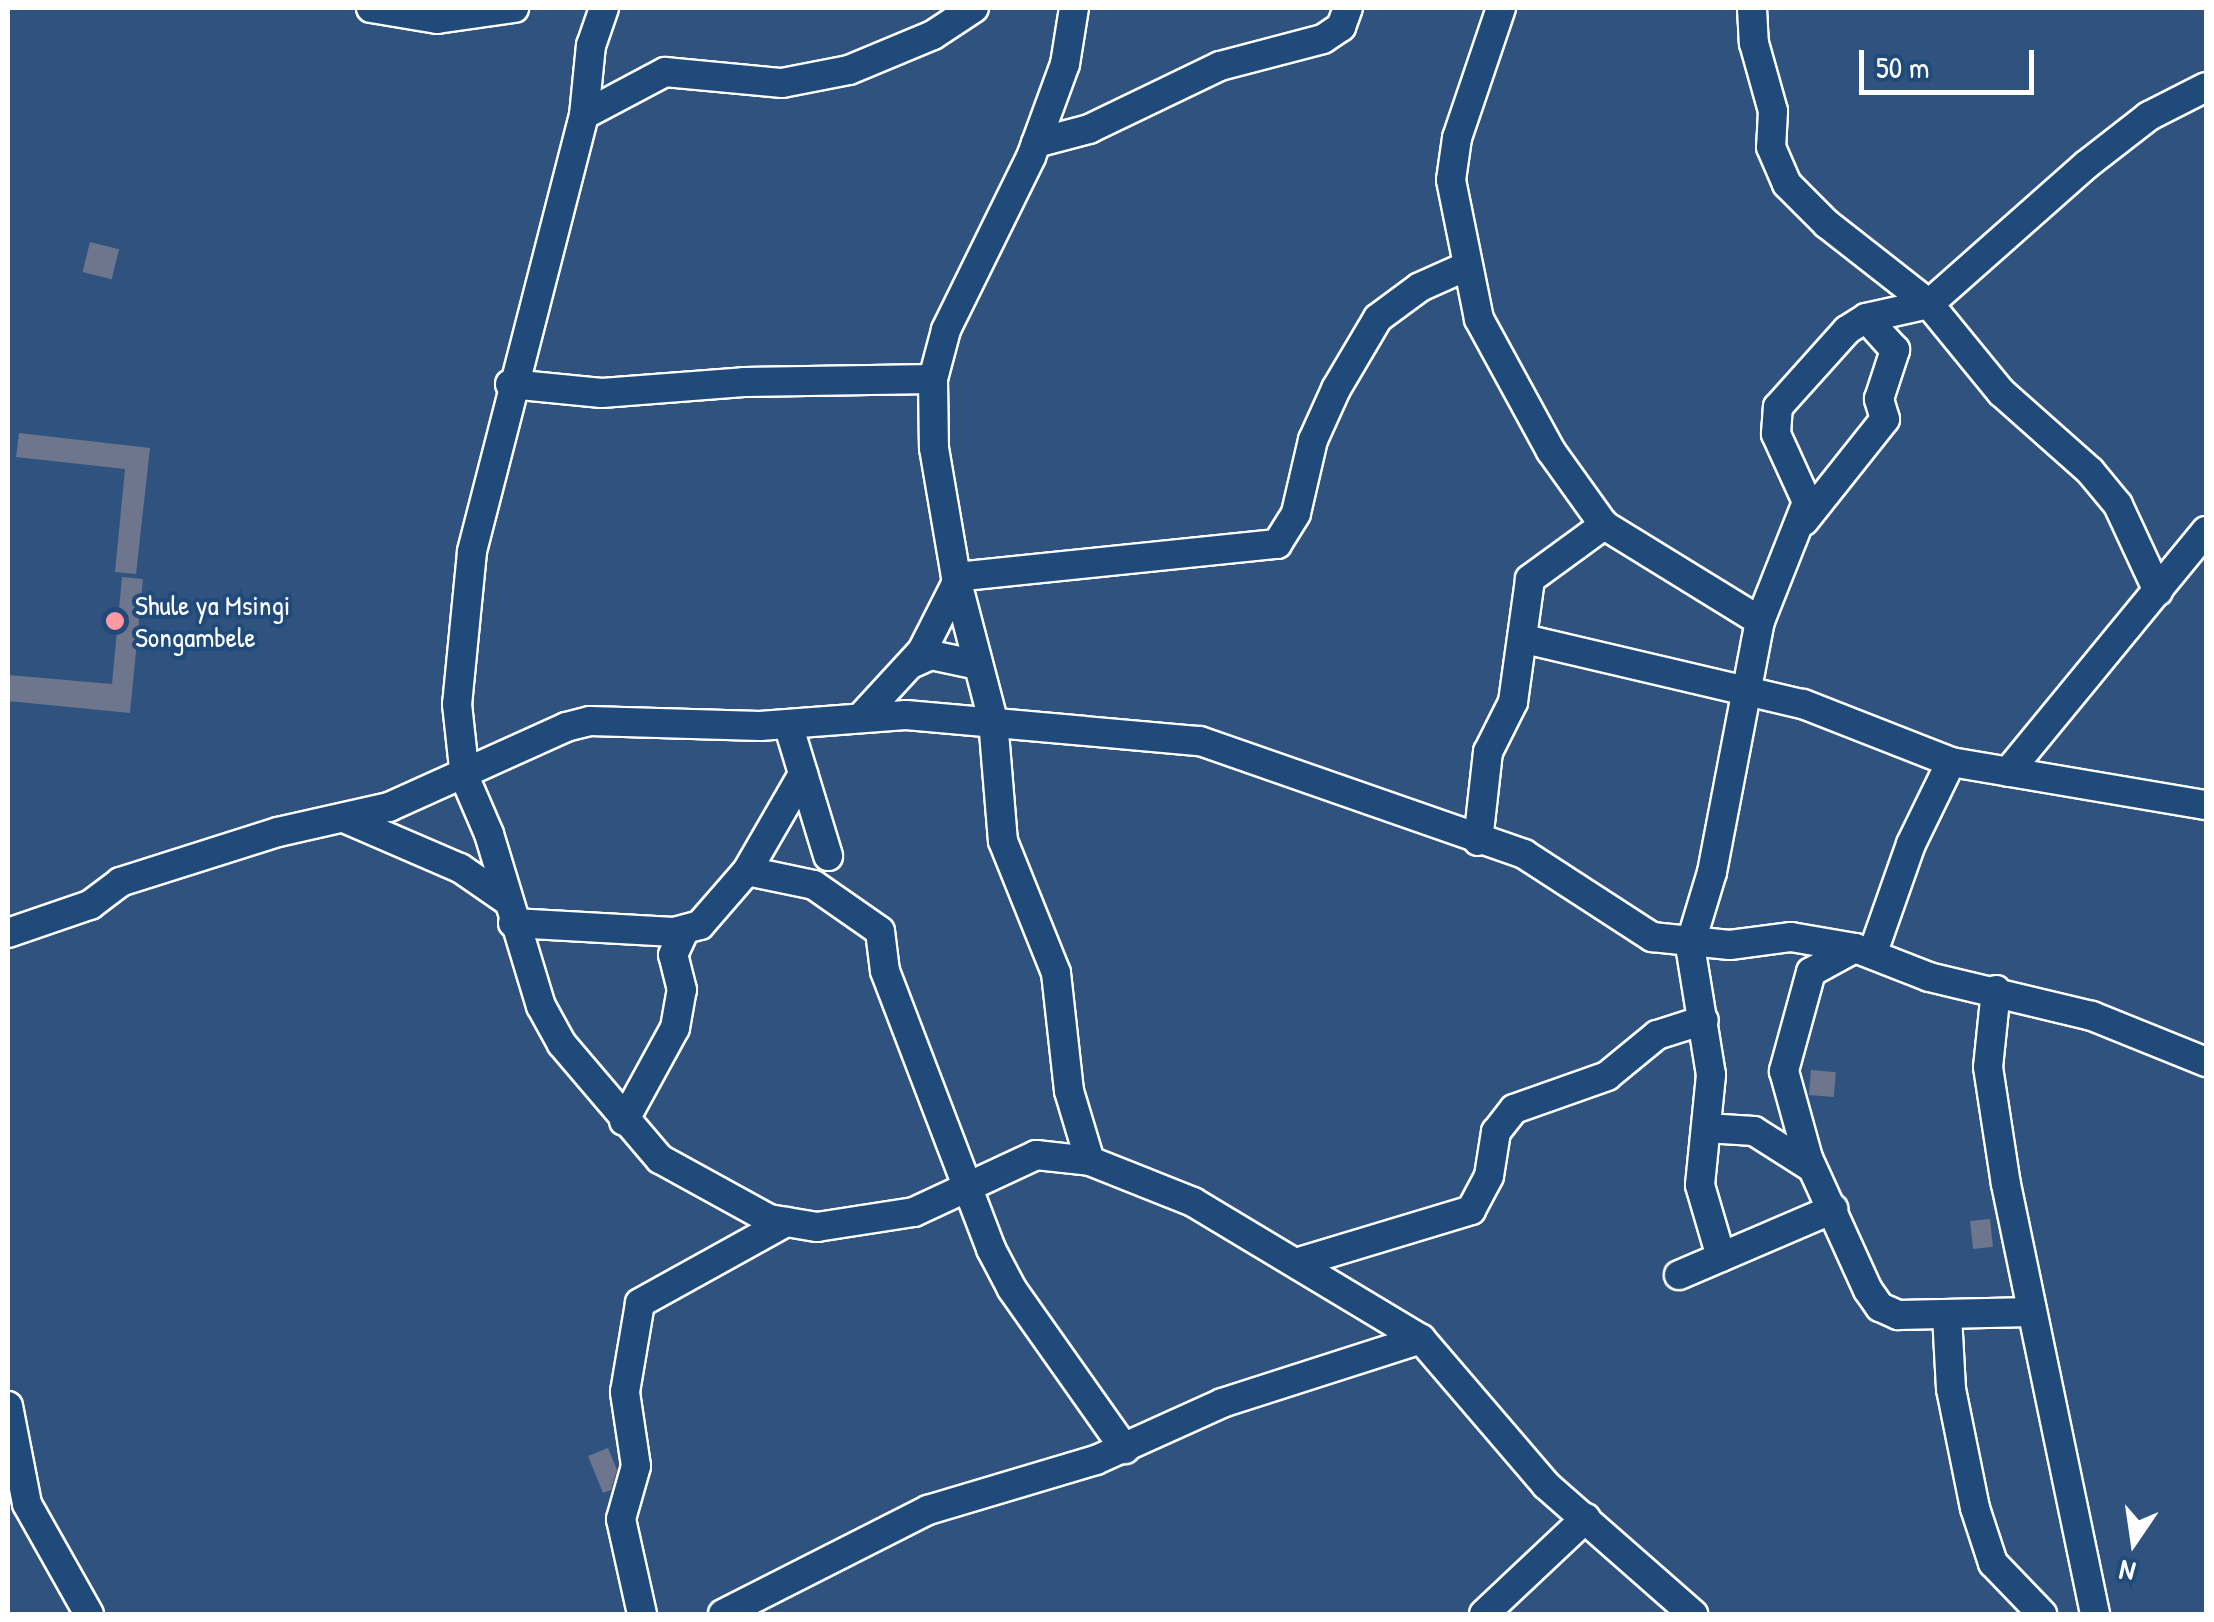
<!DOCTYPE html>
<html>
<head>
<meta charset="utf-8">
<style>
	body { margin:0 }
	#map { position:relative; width:2214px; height:1622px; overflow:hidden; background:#2f537e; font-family:"Patrick Hand",sans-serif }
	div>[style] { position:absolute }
	.building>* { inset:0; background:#6d768d; transform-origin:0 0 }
	.roads { filter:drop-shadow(2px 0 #fff) drop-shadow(-2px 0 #fff) drop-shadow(0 2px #fff) drop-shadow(0 -2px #fff) }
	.street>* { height:28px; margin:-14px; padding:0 14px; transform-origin:14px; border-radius:14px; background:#1f4a7a }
	.dots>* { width:28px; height:28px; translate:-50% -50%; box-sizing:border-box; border:5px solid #1f4a7a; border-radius:50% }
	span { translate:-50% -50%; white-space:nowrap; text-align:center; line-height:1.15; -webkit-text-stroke:8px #1f4a7a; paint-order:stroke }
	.poi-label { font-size:28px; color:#fff }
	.left { translate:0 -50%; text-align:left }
	.frame { position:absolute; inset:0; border:10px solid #fff; pointer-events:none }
	.north { position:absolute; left:2084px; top:1492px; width:100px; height:100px; -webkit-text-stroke:8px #1f4a7a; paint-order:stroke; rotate:193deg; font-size:28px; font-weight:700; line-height:40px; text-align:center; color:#fff }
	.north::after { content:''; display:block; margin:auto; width:35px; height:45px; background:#fff; clip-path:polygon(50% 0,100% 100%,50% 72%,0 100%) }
	.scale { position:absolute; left:1859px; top:50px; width:175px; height:45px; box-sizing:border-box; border:5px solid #fff; border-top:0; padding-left:12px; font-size:30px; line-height:35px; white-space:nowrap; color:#fff; -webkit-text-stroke:8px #1f4a7a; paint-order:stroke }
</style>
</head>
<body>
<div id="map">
	<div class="building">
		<div style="left:90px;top:242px;width:30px;height:31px;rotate:14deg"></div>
		<div style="clip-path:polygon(19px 433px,150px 448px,136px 574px,115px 572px,125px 469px,16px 457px)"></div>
		<div style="clip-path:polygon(122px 577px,143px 579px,130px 713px,8px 701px,8px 675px,112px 684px)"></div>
		<div style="left:1811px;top:1070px;width:25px;height:25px;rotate:5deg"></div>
		<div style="left:1990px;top:1219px;width:28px;height:20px;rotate:84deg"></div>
		<div style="clip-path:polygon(608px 1448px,617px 1470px,611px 1490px,603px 1493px,588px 1456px)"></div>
	</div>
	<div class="roads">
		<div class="street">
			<div style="left:371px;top:8px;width:67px;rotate:9.5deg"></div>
			<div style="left:437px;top:19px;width:78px;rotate:-8.1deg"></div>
			<div style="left:604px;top:8px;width:39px;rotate:109deg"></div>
			<div style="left:591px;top:45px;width:70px;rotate:95.7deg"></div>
			<div style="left:584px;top:115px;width:451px;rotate:104.4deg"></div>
			<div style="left:472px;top:552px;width:153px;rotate:95.6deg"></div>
			<div style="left:457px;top:704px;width:74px;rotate:83.8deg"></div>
			<div style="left:465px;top:778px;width:61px;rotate:66.8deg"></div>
			<div style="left:489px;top:834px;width:180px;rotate:73.2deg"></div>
			<div style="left:541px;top:1006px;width:43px;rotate:61.1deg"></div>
			<div style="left:562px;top:1044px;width:151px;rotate:49.6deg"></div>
			<div style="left:660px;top:1159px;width:124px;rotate:28.8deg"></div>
			<div style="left:769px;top:1219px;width:49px;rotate:9.5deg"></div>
			<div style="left:817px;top:1227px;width:98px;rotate:-8.8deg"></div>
			<div style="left:914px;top:1212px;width:135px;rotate:-25deg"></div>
			<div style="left:1036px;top:1155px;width:54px;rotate:6.3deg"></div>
			<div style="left:1090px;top:1161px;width:111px;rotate:21.7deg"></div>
			<div style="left:1193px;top:1202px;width:266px;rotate:31deg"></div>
			<div style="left:1421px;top:1339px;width:192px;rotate:49.4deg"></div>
			<div style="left:1546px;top:1485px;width:196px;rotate:41.3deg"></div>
			<div style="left:1074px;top:8px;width:57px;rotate:99.1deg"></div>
			<div style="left:1065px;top:64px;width:99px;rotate:110.1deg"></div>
			<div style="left:1031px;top:157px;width:193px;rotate:116.2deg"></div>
			<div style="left:946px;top:330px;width:51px;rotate:104.9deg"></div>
			<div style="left:933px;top:379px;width:69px;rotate:89.2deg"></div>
			<div style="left:934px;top:448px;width:136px;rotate:80.3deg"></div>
			<div style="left:957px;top:582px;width:143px;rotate:75.4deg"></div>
			<div style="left:993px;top:720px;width:121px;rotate:85.3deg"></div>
			<div style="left:1003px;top:841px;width:142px;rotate:68.1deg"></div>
			<div style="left:1056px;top:973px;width:119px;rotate:83.7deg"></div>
			<div style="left:1069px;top:1091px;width:73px;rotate:73.3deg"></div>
			<div style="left:1501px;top:8px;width:137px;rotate:108.7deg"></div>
			<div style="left:1457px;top:138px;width:42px;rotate:98.1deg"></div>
			<div style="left:1451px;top:180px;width:142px;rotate:78.6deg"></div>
			<div style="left:1479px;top:319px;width:150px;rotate:61.4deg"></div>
			<div style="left:1551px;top:451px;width:91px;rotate:54.4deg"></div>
			<div style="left:1604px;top:525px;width:183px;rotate:31.6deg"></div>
			<div style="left:1752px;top:8px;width:35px;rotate:87deg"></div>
			<div style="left:1754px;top:43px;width:71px;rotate:74.4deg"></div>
			<div style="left:1773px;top:111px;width:36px;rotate:93deg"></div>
			<div style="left:1771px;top:147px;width:40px;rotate:66.6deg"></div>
			<div style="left:1787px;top:184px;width:57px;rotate:45deg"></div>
			<div style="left:1827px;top:224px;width:130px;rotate:38.1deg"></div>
			<div style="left:1929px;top:304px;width:114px;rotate:50.7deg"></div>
			<div style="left:2001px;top:392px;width:119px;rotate:41.6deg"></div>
			<div style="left:2090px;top:471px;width:44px;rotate:50.5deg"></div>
			<div style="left:2118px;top:505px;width:95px;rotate:65.1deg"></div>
			<div style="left:584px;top:115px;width:92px;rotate:-28deg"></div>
			<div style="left:665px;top:72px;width:118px;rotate:5.4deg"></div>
			<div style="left:782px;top:83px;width:68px;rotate:-11deg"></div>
			<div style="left:849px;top:70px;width:91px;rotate:-22.6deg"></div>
			<div style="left:933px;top:35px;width:49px;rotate:-33.4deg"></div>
			<div style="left:1036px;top:143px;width:55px;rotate:-14.8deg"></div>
			<div style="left:1089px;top:129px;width:145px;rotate:-25.7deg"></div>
			<div style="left:1220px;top:66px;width:106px;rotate:-14.7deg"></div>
			<div style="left:1323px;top:39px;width:22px;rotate:-34deg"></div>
			<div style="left:1341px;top:27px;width:20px;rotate:-70deg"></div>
			<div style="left:510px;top:384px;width:92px;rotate:5.6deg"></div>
			<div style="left:602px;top:393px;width:142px;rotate:-4.4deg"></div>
			<div style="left:744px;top:382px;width:189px;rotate:-0.9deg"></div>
			<div style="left:1804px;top:521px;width:130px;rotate:-51.5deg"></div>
			<div style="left:1885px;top:419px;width:21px;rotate:-107deg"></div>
			<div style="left:1879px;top:399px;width:52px;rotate:-71.9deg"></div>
			<div style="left:1895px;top:350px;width:43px;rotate:-132.2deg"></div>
			<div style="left:956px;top:577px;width:323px;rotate:-5.9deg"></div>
			<div style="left:1277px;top:544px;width:36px;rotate:-58deg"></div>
			<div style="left:1296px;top:513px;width:75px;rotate:-76.9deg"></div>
			<div style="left:1313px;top:440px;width:56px;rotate:-65.7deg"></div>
			<div style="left:1336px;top:389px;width:82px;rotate:-59.4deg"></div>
			<div style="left:1378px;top:318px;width:52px;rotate:-36.4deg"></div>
			<div style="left:1420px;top:287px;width:49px;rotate:-24deg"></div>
			<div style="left:1525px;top:639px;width:285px;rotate:13.2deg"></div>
			<div style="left:1803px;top:704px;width:159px;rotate:21.4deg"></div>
			<div style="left:1951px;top:762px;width:259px;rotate:9.6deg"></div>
			<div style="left:911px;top:664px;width:22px;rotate:-24deg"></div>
			<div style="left:931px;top:655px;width:48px;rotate:12deg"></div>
			<div style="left:864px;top:714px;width:86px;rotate:-47.4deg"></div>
			<div style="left:922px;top:651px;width:77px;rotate:-63.1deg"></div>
			<div style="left:788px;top:724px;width:138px;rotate:73.1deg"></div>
			<div style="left:2008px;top:772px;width:312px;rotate:-50.6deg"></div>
			<div style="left:346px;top:819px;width:124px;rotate:23.3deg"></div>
			<div style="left:460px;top:868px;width:55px;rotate:34.6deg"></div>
			<div style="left:1478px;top:841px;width:90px;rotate:-83.6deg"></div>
			<div style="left:1488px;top:752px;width:56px;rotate:-63.4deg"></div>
			<div style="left:1513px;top:702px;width:124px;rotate:-82.1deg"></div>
			<div style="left:1530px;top:579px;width:92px;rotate:-36.1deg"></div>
			<div style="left:747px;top:871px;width:68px;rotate:11.8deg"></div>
			<div style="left:814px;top:885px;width:80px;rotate:34.9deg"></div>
			<div style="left:880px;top:931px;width:40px;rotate:82.9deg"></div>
			<div style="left:885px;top:971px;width:298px;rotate:69.1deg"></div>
			<div style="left:991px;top:1249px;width:45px;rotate:62.3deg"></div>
			<div style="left:1012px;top:1289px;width:196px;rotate:54.8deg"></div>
			<div style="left:513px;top:923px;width:161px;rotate:3.2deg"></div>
			<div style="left:674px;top:932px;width:27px;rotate:-15deg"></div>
			<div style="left:700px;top:925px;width:72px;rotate:-49deg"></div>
			<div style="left:747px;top:871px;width:112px;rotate:-60deg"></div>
			<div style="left:8px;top:933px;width:87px;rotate:-18.9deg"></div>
			<div style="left:90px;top:905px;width:38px;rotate:-37deg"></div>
			<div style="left:120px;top:882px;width:166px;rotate:-17.6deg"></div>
			<div style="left:278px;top:832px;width:114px;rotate:-12.7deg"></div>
			<div style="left:389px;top:807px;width:194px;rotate:-24.3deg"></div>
			<div style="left:566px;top:727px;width:25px;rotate:-14deg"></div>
			<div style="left:590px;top:721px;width:170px;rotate:1.7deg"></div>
			<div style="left:760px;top:726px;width:146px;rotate:-4.3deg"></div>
			<div style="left:906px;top:715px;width:295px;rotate:5.1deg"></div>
			<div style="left:1200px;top:741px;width:343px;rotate:19.2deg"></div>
			<div style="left:1524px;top:854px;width:153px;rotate:33deg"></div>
			<div style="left:1652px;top:937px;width:78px;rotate:5.9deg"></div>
			<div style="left:1730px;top:945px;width:62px;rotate:-7.5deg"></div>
			<div style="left:1791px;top:937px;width:65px;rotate:9.8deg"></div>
			<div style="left:1855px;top:948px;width:79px;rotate:21.4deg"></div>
			<div style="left:1929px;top:977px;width:168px;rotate:13.5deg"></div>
			<div style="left:2092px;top:1016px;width:123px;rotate:22deg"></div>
			<div style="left:1855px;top:948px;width:50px;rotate:151.4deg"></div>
			<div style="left:1811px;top:972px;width:103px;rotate:105.3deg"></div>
			<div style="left:1784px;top:1071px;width:90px;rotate:74.6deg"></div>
			<div style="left:1808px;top:1158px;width:145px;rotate:65.6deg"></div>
			<div style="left:1868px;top:1290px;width:21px;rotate:55deg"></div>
			<div style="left:1880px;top:1307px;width:20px;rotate:24deg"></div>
			<div style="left:1898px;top:1315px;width:134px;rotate:-1.3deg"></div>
			<div style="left:1873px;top:952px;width:114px;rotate:-70.6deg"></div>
			<div style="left:1911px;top:844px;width:91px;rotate:-64deg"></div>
			<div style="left:1996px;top:990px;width:77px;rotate:95.9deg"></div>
			<div style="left:1988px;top:1067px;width:118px;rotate:81.3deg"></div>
			<div style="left:2006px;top:1184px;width:439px;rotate:78.3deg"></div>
			<div style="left:624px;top:1121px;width:106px;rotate:-61.3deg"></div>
			<div style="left:675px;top:1028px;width:39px;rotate:-80deg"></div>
			<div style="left:682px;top:990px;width:36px;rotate:-104deg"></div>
			<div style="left:673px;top:955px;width:26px;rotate:-65deg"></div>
			<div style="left:1706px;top:1128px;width:48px;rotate:3.6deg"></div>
			<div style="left:1754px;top:1131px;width:67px;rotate:32.3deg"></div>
			<div style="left:1721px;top:1257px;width:75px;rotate:-106.3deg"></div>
			<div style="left:1700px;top:1185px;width:111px;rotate:-84.3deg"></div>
			<div style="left:1711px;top:1075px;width:132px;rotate:-99.2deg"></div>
			<div style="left:1690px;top:945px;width:76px;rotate:-73.2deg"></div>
			<div style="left:1712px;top:872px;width:256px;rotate:-79.2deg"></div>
			<div style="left:1760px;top:621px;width:128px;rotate:-68.4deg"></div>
			<div style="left:1807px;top:502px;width:75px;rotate:-114.5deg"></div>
			<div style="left:1776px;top:434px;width:27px;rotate:-86deg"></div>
			<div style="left:1778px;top:407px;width:103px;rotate:-48.1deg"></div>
			<div style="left:1847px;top:330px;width:22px;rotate:-32deg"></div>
			<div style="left:1866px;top:318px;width:65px;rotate:-12.5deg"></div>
			<div style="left:1929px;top:304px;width:210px;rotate:-41.5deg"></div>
			<div style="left:2086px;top:165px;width:80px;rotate:-37.9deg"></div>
			<div style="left:2149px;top:116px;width:64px;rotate:-27deg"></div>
			<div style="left:1296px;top:1263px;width:183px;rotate:-16.8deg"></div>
			<div style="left:1471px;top:1210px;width:38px;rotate:-62deg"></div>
			<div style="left:1489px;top:1176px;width:45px;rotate:-81deg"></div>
			<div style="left:1496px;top:1132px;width:29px;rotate:-52deg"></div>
			<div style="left:1514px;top:1109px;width:99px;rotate:-19.5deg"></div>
			<div style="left:1607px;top:1076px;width:65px;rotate:-39.4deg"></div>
			<div style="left:1657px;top:1035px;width:49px;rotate:-17.7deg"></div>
			<div style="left:1679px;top:1275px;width:168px;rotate:-23.2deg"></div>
			<div style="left:1947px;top:1315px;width:74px;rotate:86.9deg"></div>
			<div style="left:1951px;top:1389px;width:121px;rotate:78.6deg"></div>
			<div style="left:1975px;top:1508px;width:58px;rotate:71.9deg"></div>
			<div style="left:1993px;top:1563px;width:71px;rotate:46.1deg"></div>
			<div style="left:8px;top:1406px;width:100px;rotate:79deg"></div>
			<div style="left:27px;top:1504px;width:126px;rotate:60.6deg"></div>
			<div style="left:642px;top:1614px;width:97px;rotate:-102.5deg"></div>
			<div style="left:621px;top:1519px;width:55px;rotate:-74.2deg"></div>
			<div style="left:636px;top:1466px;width:75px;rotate:-98.5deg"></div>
			<div style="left:625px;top:1392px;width:90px;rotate:-80.4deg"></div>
			<div style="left:640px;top:1303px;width:167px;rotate:-29deg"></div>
			<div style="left:723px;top:1614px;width:230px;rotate:-26.9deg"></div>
			<div style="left:928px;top:1510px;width:175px;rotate:-16.6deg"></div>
			<div style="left:1096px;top:1460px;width:138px;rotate:-24.3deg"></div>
			<div style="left:1222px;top:1403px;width:209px;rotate:-17.8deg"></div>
			<div style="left:1484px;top:1614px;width:140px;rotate:-43.3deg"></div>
		</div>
	</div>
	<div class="dots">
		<div style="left:115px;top:621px;background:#ff9aa2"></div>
	</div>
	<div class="poi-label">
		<span class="left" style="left:135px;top:621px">Shule ya Msingi<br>Songambele</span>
	</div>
	<div class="frame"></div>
	<div class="north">N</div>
	<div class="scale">50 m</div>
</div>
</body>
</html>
